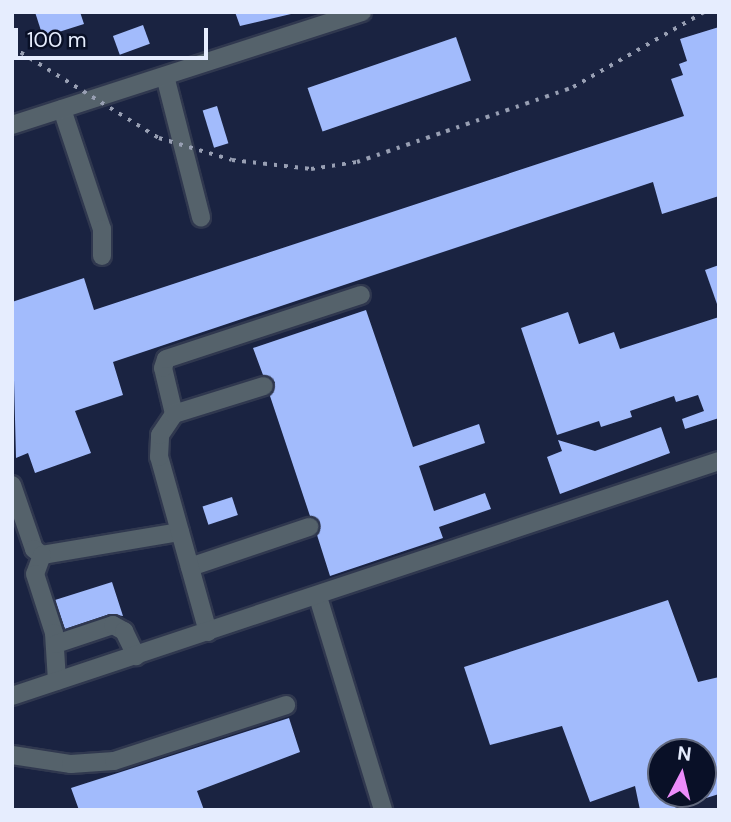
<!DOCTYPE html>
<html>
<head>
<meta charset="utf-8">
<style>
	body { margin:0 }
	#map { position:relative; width:731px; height:822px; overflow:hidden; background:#121a32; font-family:"DM Sans",sans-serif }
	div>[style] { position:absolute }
	.built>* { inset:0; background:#1a2341 }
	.building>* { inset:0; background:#a2bbfc; transform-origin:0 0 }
	.roads { filter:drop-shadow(2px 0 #30384f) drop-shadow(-2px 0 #30384f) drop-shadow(0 2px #30384f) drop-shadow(0 -2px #30384f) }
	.minor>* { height:18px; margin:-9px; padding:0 9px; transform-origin:9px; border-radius:9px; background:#55626b }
	.rail>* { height:3.5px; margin-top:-1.75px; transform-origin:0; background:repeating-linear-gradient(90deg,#989fb3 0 3.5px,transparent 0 10.5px) }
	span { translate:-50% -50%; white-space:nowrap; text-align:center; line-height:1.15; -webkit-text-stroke:7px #091027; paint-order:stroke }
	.frame { position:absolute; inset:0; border:14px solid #e6edfe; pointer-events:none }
	.north { position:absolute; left:647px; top:738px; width:70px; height:70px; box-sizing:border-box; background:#091027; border:2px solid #61687d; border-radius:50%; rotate:7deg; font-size:19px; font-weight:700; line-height:28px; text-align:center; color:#e6edfe }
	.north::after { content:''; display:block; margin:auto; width:24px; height:32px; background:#ec8cfa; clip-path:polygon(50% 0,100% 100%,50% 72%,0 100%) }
	.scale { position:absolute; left:14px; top:28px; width:194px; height:32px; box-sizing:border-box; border:4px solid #e6edfe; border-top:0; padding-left:9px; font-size:21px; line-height:24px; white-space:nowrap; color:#e6edfe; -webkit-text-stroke:5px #091027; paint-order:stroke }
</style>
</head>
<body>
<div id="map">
	<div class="built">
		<div style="clip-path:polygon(evenodd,12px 12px,719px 12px,719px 810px,12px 810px,12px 12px,661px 752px,703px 752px,703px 794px,661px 794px,661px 752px)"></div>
	</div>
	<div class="building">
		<div style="clip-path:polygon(35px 12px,80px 12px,84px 24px,43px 37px)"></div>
		<div style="clip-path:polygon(235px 12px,290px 12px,291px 14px,240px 26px)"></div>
		<div style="left:143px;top:25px;width:20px;height:32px;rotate:70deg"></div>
		<div style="clip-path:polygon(719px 27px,719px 196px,662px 214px,653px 182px,113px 362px,123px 395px,75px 411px,91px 453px,35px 473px,28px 453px,16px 458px,12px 302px,84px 278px,94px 310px,684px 116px,671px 79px,683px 75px,679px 64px,687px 61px,680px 39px)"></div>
		<div style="left:456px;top:37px;width:46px;height:157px;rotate:71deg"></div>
		<div style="left:217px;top:106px;width:39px;height:15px;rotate:73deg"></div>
		<div style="clip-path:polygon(719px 265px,719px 304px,717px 304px,705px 270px)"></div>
		<div style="clip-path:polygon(366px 310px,413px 447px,479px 424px,485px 443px,419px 466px,434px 511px,485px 493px,491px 509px,439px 527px,443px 538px,330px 576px,317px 535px,320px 524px,310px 516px,270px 396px,275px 382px,263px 375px,253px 348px)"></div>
		<div style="clip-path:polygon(568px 312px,579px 344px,614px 332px,620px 349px,719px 317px,719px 418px,685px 429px,682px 419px,704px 411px,698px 395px,676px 402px,674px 396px,630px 411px,632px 417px,601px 427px,599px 421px,557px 435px,521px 328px)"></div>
		<div style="clip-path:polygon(661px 427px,670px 453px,560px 494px,547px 457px,562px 451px,558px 440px,595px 451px)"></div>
		<div style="left:232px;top:497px;width:19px;height:31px;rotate:72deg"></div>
		<div style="clip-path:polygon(112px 582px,123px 616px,110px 614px,65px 629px,55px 600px)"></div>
		<div style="clip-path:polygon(evenodd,668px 600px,698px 682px,719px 677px,719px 794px,668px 810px,640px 810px,635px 786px,590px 802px,562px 726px,490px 745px,464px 667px,668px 600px,661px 752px,703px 752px,703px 794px,661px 794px,661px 752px)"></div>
		<div style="clip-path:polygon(289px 718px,300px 752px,197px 791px,204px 810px,79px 810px,71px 788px)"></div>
	</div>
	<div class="roads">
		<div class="minor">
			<div style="left:165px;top:76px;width:146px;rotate:75.7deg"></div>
			<div style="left:62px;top:109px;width:126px;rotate:71.6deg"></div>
			<div style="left:102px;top:229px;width:27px;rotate:90deg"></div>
			<div style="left:12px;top:125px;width:368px;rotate:-17.9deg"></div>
			<div style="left:174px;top:414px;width:47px;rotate:-103.4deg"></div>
			<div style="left:163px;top:368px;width:9px;rotate:-72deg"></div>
			<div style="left:166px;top:359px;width:205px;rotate:-18.2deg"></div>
			<div style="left:12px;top:485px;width:68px;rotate:71deg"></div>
			<div style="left:34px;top:549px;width:10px;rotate:37deg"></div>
			<div style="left:42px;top:555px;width:140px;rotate:-9.5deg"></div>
			<div style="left:42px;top:555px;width:20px;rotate:110deg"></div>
			<div style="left:35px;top:574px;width:62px;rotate:72.1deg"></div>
			<div style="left:54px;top:633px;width:48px;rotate:86.4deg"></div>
			<div style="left:190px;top:567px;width:126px;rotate:-18.6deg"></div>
			<div style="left:318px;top:597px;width:223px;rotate:73deg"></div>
			<div style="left:208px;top:632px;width:182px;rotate:-105.6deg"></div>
			<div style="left:159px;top:457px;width:22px;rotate:-87deg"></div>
			<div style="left:160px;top:435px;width:25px;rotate:-56deg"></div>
			<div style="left:174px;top:414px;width:94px;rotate:-17.3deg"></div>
			<div style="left:56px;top:644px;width:60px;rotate:-18.4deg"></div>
			<div style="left:113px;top:625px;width:13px;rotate:29deg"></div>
			<div style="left:124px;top:631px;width:28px;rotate:64deg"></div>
			<div style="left:12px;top:696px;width:745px;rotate:-18.39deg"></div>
			<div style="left:12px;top:755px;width:60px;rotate:8.7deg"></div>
			<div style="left:71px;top:764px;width:43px;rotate:-4deg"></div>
			<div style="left:114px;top:761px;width:181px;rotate:-18deg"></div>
		</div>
	</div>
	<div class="rail">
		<div style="left:12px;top:47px;width:173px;rotate:31.8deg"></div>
		<div style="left:159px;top:138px;width:76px;rotate:16.8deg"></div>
		<div style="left:232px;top:160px;width:80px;rotate:6.5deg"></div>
		<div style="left:311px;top:169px;width:47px;rotate:-8.7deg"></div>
		<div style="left:357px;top:162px;width:229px;rotate:-19.1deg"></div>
		<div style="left:573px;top:87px;width:151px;rotate:-29.8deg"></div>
	</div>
	<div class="frame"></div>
	<div class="north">N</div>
	<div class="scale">100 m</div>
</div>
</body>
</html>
